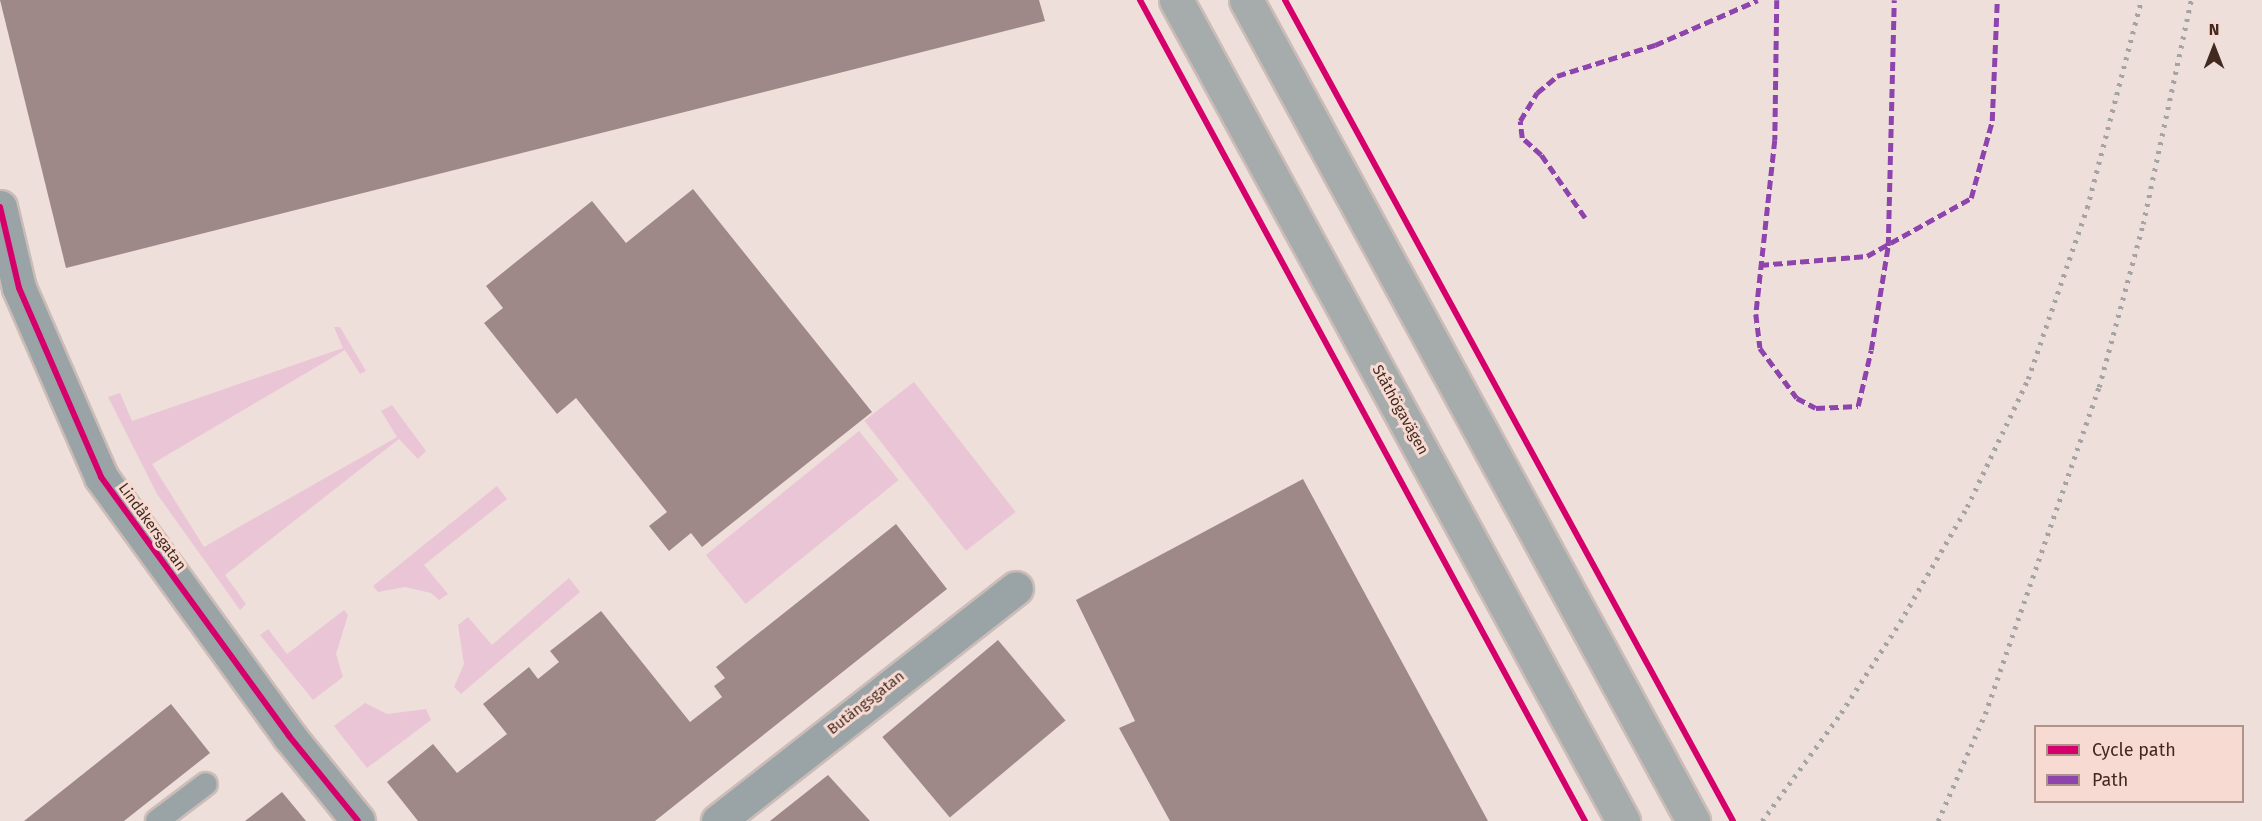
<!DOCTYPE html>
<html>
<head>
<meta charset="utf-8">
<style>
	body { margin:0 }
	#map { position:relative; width:2262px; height:821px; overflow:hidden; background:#efdfda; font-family:"Fira Sans",sans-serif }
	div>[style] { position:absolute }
	.green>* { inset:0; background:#eac5d6; transform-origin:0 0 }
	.building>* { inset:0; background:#9f8988; transform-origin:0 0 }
	.roads { filter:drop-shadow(2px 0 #cbbcb7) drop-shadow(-2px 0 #cbbcb7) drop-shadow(0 2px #cbbcb7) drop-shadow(0 -2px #cbbcb7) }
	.service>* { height:22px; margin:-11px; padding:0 11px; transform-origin:11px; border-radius:11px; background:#9aa4a7 }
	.minor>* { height:33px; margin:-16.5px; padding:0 16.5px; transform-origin:16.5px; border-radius:16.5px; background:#9aa4a7 }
	.secondary>* { height:33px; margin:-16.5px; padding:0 16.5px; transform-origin:16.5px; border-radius:16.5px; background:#a6abac }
	.rail>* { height:4.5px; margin-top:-2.25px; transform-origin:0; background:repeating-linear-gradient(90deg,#a4a4a3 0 3px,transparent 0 9px) }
	.quiet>* { height:4.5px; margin-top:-2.25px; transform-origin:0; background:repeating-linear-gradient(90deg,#8e44ad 0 9px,transparent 0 13.5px) }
	.cycleway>* { height:6px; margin:-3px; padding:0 3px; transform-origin:3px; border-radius:3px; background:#d6006c }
	span { translate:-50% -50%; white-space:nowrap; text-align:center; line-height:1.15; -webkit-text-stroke:6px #f7dbd2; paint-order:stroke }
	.street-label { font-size:15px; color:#432a21 }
	.legend { position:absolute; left:2034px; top:725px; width:210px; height:78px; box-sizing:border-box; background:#f7dbd2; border:2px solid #af948b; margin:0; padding:8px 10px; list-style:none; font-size:18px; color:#432a21 }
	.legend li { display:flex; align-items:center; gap:12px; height:30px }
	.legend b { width:30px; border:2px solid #af948b }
	.north { position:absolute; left:2184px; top:18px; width:60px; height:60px; -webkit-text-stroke:4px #f7dbd2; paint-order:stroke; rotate:0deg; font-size:16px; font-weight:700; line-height:24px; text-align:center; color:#432a21 }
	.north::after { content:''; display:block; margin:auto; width:21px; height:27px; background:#432a21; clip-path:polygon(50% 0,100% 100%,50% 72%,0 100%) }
</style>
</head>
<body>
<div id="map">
	<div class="green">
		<div style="clip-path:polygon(334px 327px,340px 327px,366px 371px,360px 374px,345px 350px,152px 464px,204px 547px,397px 437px,381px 411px,392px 405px,426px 451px,418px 459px,399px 439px,225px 575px,246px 604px,240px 610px,157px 494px,108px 397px,120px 393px,132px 421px,343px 348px)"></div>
		<div style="left:914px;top:382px;width:165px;height:63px;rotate:52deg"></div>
		<div style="left:859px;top:431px;width:63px;height:197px;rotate:51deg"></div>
		<div style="clip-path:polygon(497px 486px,507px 499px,424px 565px,448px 594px,439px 600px,431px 593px,405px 587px,378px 592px,373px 586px)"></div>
		<div style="clip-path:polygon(569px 578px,580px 592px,461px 694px,454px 687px,464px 664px,458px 625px,468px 617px,492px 645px)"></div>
		<div style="clip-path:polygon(344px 610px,348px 615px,336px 654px,343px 677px,313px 700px,260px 635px,268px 629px,287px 654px)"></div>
		<div style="clip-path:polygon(365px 703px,387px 714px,426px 709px,431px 720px,367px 768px,334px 726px)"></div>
	</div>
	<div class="building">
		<div style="clip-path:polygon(0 0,1039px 0,1045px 21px,66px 268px)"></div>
		<div style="clip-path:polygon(693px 189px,872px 412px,702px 547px,691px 533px,669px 551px,649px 526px,667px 512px,576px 398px,557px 414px,484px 323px,503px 308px,486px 286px,592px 201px,626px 243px)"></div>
		<div style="clip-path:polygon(1303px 479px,1488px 821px,1170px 821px,1119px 728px,1135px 721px,1076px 600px)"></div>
		<div style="clip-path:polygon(896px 524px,947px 589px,655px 821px,418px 821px,387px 782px,433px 744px,457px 773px,507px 734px,483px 704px,529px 667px,538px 679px,559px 662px,550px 651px,601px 611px,690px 722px,722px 697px,714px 686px,725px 678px,716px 667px)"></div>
		<div style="left:998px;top:640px;width:105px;height:151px;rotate:50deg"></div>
		<div style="clip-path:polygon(171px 704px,210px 753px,124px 821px,24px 821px)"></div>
		<div style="clip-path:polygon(828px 775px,870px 821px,770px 821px)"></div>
		<div style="clip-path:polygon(282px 792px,306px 821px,245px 821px)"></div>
	</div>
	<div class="roads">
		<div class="service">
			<div style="left:157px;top:821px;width:61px;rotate:-37.1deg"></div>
		</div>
		<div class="minor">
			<div style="left:0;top:207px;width:83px;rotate:76.8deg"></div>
			<div style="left:19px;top:288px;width:206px;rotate:66.5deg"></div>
			<div style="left:101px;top:477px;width:320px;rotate:54deg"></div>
			<div style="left:289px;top:736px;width:109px;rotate:50.9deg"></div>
			<div style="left:718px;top:821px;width:378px;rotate:-38deg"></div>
		</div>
		<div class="secondary">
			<div style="left:1176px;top:0;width:935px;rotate:61.43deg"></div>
			<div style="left:1246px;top:0;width:935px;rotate:61.43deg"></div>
		</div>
	</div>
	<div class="rail">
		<div style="left:1762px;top:821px;width:134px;rotate:-53.8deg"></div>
		<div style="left:1841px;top:713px;width:108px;rotate:-57deg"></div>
		<div style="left:1900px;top:622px;width:133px;rotate:-59.8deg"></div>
		<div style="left:1967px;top:507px;width:142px;rotate:-64.5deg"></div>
		<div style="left:2028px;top:379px;width:181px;rotate:-71deg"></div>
		<div style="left:2087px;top:208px;width:215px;rotate:-75.4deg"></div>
		<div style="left:1938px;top:821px;width:117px;rotate:-66.3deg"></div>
		<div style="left:1985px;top:714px;width:346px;rotate:-70.8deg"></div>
		<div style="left:2099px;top:387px;width:169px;rotate:-74.9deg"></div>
		<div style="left:2143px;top:224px;width:229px;rotate:-77.9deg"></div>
	</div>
	<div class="quiet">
		<div style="left:1777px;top:0;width:140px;rotate:90.8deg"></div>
		<div style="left:1775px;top:140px;width:175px;rotate:96.2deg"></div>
		<div style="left:1756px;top:314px;width:34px;rotate:83deg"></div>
		<div style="left:1760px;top:348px;width:62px;rotate:53.5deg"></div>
		<div style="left:1797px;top:398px;width:21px;rotate:28deg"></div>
		<div style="left:1816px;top:408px;width:42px;rotate:-2.7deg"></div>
		<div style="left:1858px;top:406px;width:57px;rotate:-76.9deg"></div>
		<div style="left:1871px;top:350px;width:105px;rotate:-80.7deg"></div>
		<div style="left:1888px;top:246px;width:246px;rotate:-88.6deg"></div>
		<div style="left:1585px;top:218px;width:77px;rotate:-124.9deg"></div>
		<div style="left:1541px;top:155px;width:25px;rotate:-138deg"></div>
		<div style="left:1522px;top:138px;width:17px;rotate:-97deg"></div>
		<div style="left:1520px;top:121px;width:33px;rotate:-59deg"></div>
		<div style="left:1537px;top:93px;width:26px;rotate:-40deg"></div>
		<div style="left:1557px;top:76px;width:103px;rotate:-17.6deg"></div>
		<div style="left:1655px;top:45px;width:112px;rotate:-23.6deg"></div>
		<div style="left:1760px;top:265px;width:107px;rotate:-4.8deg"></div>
		<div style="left:1867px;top:256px;width:119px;rotate:-29.1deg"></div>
		<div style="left:1971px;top:198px;width:80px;rotate:-74.7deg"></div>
		<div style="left:1992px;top:121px;width:121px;rotate:-87.6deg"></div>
	</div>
	<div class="cycleway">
		<div style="left:1140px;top:0;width:934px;rotate:61.54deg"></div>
		<div style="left:1285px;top:0;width:935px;rotate:61.38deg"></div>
		<div style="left:0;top:207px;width:83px;rotate:76.8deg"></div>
		<div style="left:19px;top:288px;width:206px;rotate:66.5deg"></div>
		<div style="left:101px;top:477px;width:320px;rotate:54deg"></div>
		<div style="left:289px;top:736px;width:109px;rotate:50.9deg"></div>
	</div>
	<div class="street-label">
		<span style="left:1400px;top:410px;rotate:61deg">Ståthögavägen</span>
		<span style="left:152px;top:527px;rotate:54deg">Lindåkersgatan</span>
		<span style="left:866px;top:703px;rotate:-38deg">Butängsgatan</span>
	</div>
	<ul class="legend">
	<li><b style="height:8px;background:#d6006c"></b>Cycle path</li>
	<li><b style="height:8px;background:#8e44ad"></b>Path</li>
	</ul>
	<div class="north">N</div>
</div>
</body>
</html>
